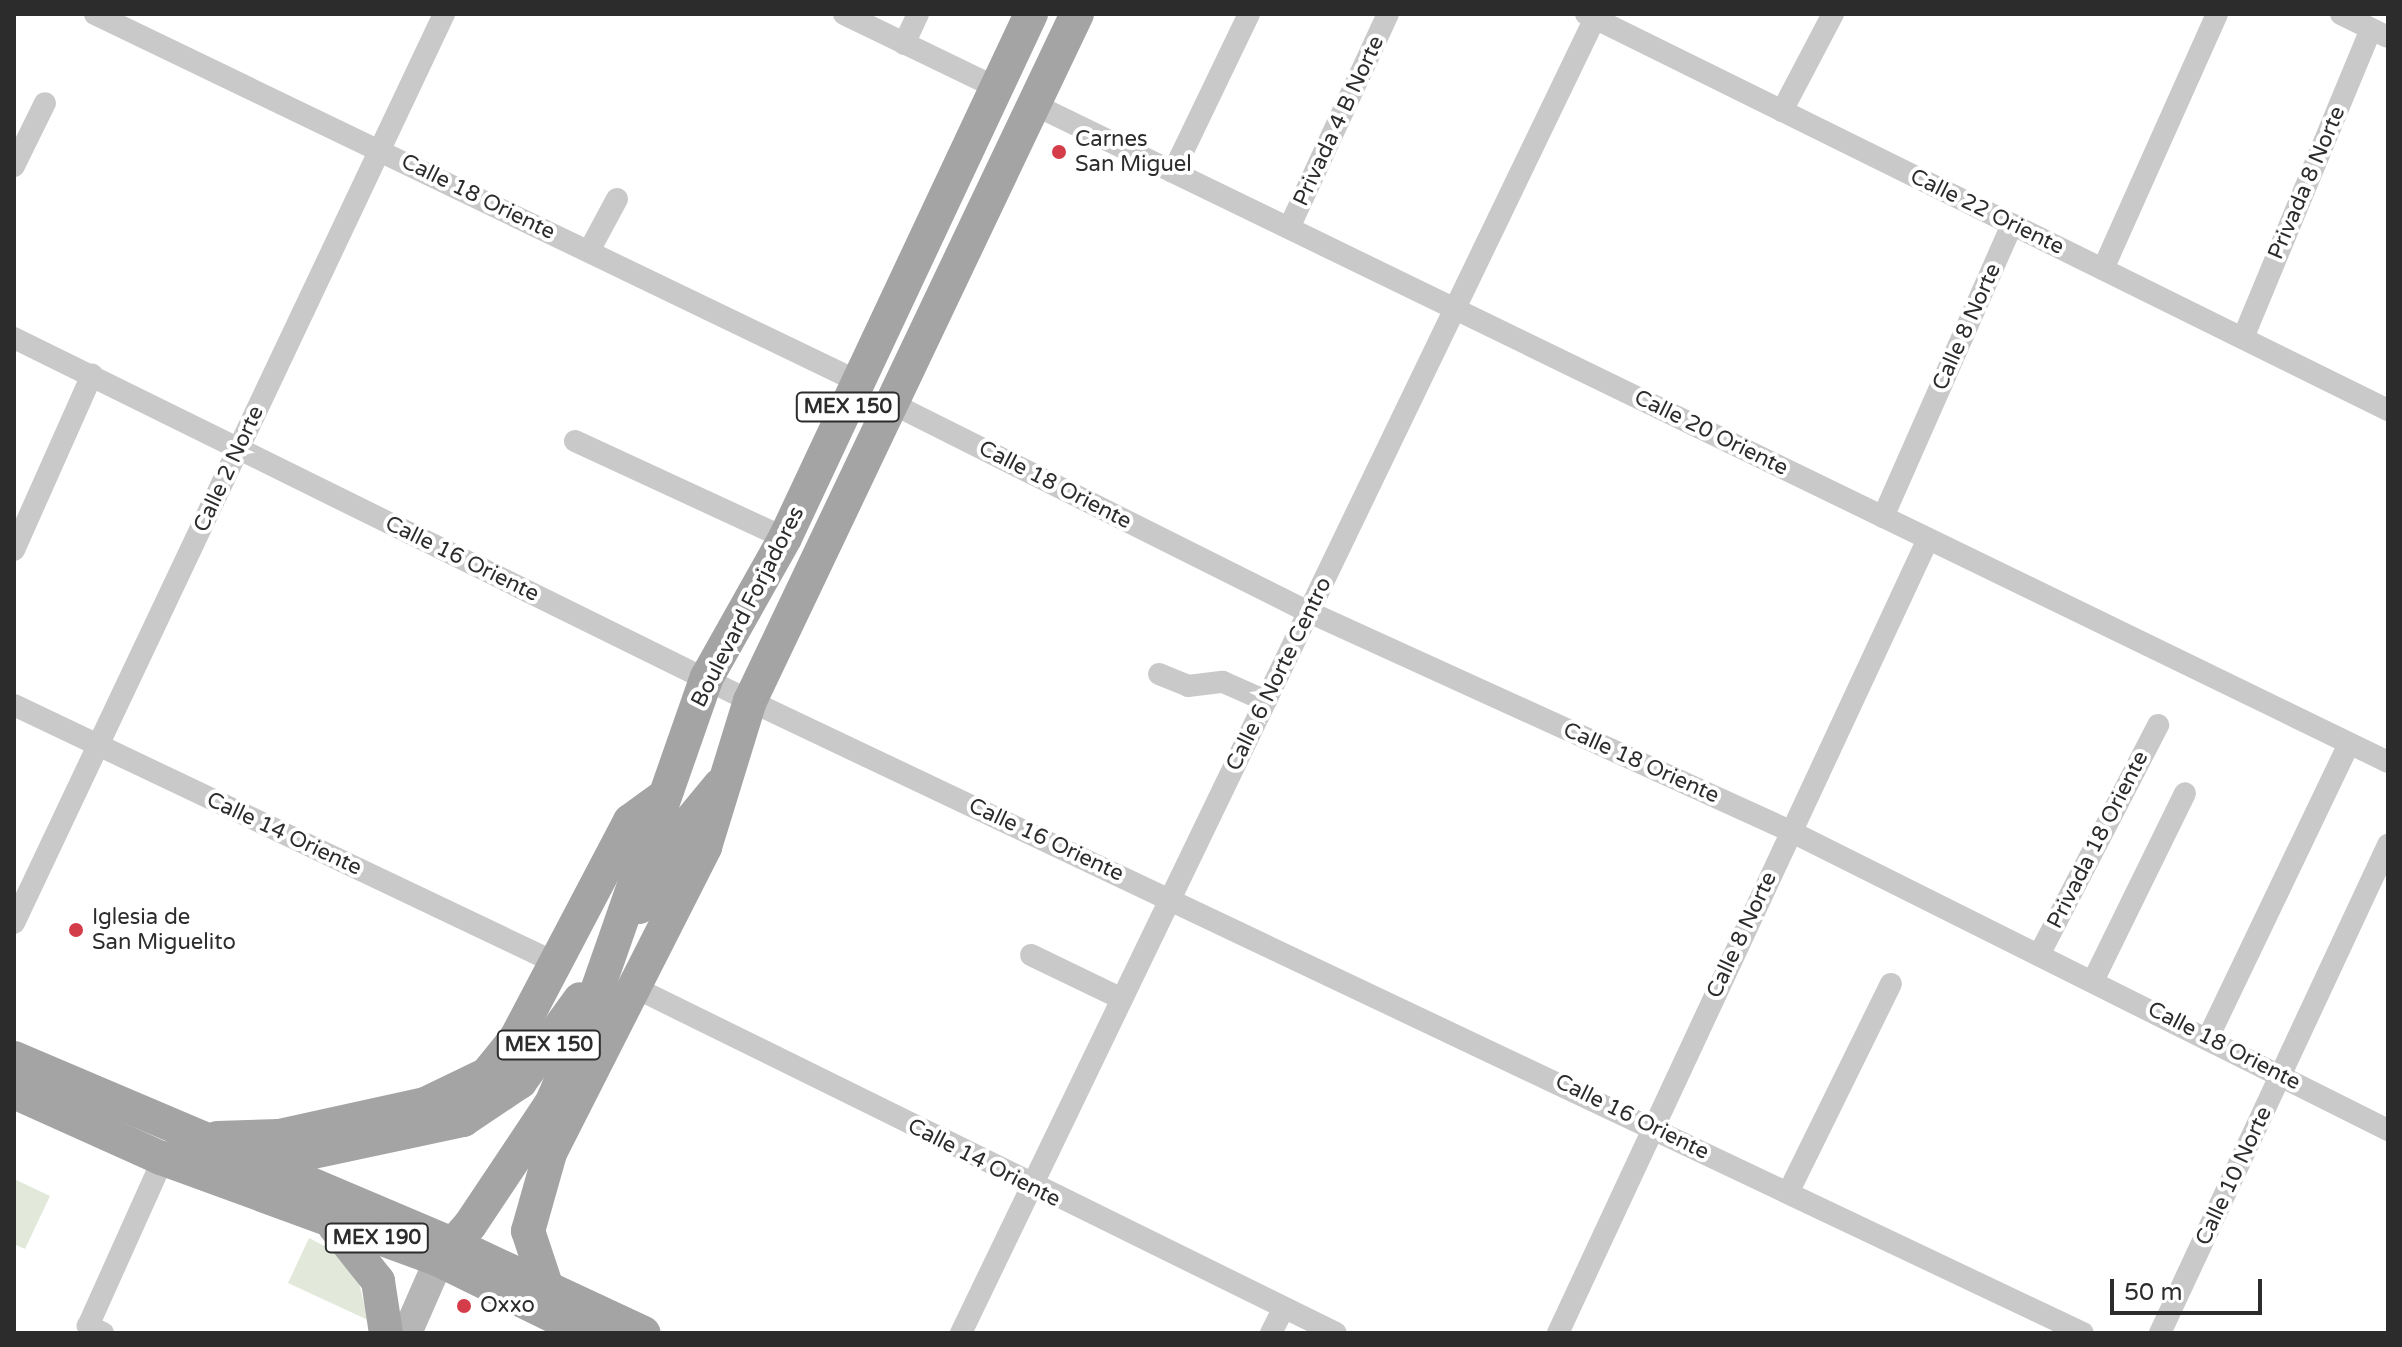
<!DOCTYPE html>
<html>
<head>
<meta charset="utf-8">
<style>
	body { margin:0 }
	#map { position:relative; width:2402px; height:1347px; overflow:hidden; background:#fff; font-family:"Varela Round",sans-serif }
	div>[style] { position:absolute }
	.green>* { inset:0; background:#e2e9da }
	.minor>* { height:22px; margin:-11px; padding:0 11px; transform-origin:11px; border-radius:11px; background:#c9c9c9 }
	.secondary>* { height:30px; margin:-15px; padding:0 15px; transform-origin:15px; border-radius:15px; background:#b6b6b6 }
	.primary>* { height:34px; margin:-17px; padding:0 17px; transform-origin:17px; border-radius:17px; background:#a4a4a4 }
	.dots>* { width:22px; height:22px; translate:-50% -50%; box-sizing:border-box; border:4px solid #fff; border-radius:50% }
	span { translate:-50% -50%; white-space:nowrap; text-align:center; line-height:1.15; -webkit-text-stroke:8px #fff; paint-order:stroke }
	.shield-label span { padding:2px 6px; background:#fff; border:2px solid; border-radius:6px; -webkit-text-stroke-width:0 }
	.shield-label { font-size:20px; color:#2c2c2c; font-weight:700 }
	.street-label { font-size:22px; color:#2c2c2c }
	.poi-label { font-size:22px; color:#2c2c2c }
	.left { translate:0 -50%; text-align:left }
	.frame { position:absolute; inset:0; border:16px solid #2c2c2c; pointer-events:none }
	.scale { position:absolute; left:2110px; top:1279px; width:152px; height:36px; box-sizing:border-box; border:4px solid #2c2c2c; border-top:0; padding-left:10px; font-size:24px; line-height:28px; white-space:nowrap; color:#2c2c2c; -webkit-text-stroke:6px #fff; paint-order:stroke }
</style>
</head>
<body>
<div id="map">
	<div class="green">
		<div style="clip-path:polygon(14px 1179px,50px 1196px,25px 1249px,14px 1244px)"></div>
		<div style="clip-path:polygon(309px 1238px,332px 1250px,359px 1283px,368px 1320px,288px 1283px)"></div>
	</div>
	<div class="minor">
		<div style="left:95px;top:14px;width:848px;rotate:25.72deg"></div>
		<div style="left:844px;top:14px;width:168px;rotate:25.8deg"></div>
		<div style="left:1586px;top:14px;width:894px;rotate:26.28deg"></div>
		<div style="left:2341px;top:14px;width:52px;rotate:26.1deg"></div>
		<div style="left:904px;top:44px;width:33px;rotate:-65deg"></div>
		<div style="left:1033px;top:104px;width:1506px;rotate:25.9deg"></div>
		<div style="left:1782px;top:111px;width:110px;rotate:-62.3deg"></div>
		<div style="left:14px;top:166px;width:70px;rotate:-63.8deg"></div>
		<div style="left:1173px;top:172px;width:175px;rotate:-64.3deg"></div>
		<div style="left:1289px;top:228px;width:236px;rotate:-65.2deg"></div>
		<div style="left:589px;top:251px;width:59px;rotate:-61.7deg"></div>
		<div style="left:2103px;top:269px;width:279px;rotate:-65.9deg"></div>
		<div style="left:14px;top:338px;width:821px;rotate:26.25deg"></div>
		<div style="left:750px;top:701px;width:1475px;rotate:25.37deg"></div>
		<div style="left:2243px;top:338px;width:334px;rotate:-67.5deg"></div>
		<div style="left:891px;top:403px;width:467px;rotate:26.6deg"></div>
		<div style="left:1309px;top:612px;width:529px;rotate:24.48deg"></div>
		<div style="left:1790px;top:831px;width:669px;rotate:26.57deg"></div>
		<div style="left:575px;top:441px;width:231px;rotate:24.8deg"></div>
		<div style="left:1883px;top:517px;width:320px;rotate:-66.2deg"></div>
		<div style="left:14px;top:550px;width:192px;rotate:-66deg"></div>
		<div style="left:1159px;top:674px;width:31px;rotate:22deg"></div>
		<div style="left:1188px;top:686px;width:35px;rotate:-7deg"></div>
		<div style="left:1223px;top:682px;width:47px;rotate:23.8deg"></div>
		<div style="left:14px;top:705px;width:598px;rotate:25.45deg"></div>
		<div style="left:14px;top:923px;width:1006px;rotate:-64.68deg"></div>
		<div style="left:1031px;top:955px;width:101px;rotate:25.8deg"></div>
		<div style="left:2039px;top:955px;width:259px;rotate:-62.6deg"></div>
		<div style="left:2093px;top:981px;width:209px;rotate:-63.9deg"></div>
		<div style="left:636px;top:988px;width:780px;rotate:26.24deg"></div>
		<div style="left:2208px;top:1038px;width:326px;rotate:-64.4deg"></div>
		<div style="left:1788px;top:1193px;width:233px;rotate:-63.8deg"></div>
		<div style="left:103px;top:1333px;width:17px;rotate:-155deg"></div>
		<div style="left:88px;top:1326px;width:183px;rotate:-65.8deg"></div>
		<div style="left:961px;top:1333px;width:1464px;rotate:-64.26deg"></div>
		<div style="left:1271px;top:1333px;width:28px;rotate:-63deg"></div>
		<div style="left:1558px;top:1333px;width:876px;rotate:-65.01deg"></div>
		<div style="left:2160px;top:1333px;width:539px;rotate:-64.96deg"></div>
	</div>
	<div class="secondary">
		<div style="left:407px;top:1333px;width:80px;rotate:-66.3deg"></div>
	</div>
	<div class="primary">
		<div style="left:639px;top:907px;width:101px;rotate:-59.1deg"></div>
		<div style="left:691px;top:820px;width:45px;rotate:-50.4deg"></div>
		<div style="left:14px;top:1058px;width:479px;rotate:23deg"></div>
		<div style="left:455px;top:1245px;width:208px;rotate:25deg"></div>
		<div style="left:14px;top:1092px;width:161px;rotate:24.2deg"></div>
		<div style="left:161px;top:1158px;width:296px;rotate:20.1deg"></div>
		<div style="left:439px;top:1260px;width:166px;rotate:26.1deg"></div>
		<div style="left:217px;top:1138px;width:62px;rotate:-1.8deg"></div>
		<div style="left:279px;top:1136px;width:149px;rotate:-12.4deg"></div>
		<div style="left:425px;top:1104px;width:69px;rotate:-25.8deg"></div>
		<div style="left:487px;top:1074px;width:46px;rotate:-51.1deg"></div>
		<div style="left:516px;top:1038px;width:245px;rotate:-62.3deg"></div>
		<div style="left:630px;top:821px;width:37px;rotate:-36deg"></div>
		<div style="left:161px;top:1158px;width:100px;rotate:2.9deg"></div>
		<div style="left:261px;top:1163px;width:207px;rotate:-12deg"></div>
		<div style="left:463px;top:1120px;width:69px;rotate:-33.7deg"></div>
		<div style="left:520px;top:1082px;width:102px;rotate:-54.1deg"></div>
		<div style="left:335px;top:1227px;width:69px;rotate:51.5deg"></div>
		<div style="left:378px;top:1281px;width:53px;rotate:81.3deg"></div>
		<div style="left:439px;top:1260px;width:47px;rotate:-48.5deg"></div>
		<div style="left:470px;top:1225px;width:148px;rotate:-56.3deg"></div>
		<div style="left:552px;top:1102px;width:84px;rotate:-66.8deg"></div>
		<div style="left:585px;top:1025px;width:369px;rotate:-70.7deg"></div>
		<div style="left:707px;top:677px;width:159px;rotate:-60.7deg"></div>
		<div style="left:785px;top:538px;width:579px;rotate:-64.85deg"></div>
		<div style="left:546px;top:1285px;width:57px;rotate:-108.4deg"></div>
		<div style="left:528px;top:1231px;width:81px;rotate:-74.2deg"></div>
		<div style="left:550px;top:1153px;width:343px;rotate:-63.1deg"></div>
		<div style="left:705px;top:847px;width:153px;rotate:-72.9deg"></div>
		<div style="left:750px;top:701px;width:761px;rotate:-64.55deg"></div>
	</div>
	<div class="dots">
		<div style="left:1059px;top:152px;background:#d53c49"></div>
		<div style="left:76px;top:930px;background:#d53c49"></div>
		<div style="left:464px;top:1306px;background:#d53c49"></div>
	</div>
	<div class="shield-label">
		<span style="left:848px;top:407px">MEX 150</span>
		<span style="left:549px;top:1045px">MEX 150</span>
		<span style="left:377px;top:1238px">MEX 190</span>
	</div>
	<div class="street-label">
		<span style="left:1339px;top:121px;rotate:-65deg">Privada 4 B Norte</span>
		<span style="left:2307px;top:183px;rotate:-67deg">Privada 8 Norte</span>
		<span style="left:478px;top:197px;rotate:26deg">Calle 18 Oriente</span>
		<span style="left:1987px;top:212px;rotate:26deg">Calle 22 Oriente</span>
		<span style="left:1967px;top:327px;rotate:-66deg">Calle 8 Norte</span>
		<span style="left:1711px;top:433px;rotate:26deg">Calle 20 Oriente</span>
		<span style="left:229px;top:469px;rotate:-65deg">Calle 2 Norte</span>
		<span style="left:1055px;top:485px;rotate:27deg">Calle 18 Oriente</span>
		<span style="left:462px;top:559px;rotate:26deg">Calle 16 Oriente</span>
		<span style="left:748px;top:607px;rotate:-63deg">Boulevard Forjadores</span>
		<span style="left:1279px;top:674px;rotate:-64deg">Calle 6 Norte Centro</span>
		<span style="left:1641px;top:763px;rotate:24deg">Calle 18 Oriente</span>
		<span style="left:284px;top:834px;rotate:25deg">Calle 14 Oriente</span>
		<span style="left:1046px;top:840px;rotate:25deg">Calle 16 Oriente</span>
		<span style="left:2098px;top:840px;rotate:-63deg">Privada 18 Oriente</span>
		<span style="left:1742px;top:935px;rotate:-65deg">Calle 8 Norte</span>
		<span style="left:2224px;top:1046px;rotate:27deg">Calle 18 Oriente</span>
		<span style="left:1632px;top:1117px;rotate:26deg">Calle 16 Oriente</span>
		<span style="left:984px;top:1163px;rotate:27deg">Calle 14 Oriente</span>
		<span style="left:2234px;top:1176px;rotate:-65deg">Calle 10 Norte</span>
	</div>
	<div class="poi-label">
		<span class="left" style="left:1075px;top:152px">Carnes<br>San Miguel</span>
		<span class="left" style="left:92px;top:930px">Iglesia de<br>San Miguelito</span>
		<span class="left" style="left:480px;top:1306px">Oxxo</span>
	</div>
	<div class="frame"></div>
	<div class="scale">50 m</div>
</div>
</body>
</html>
